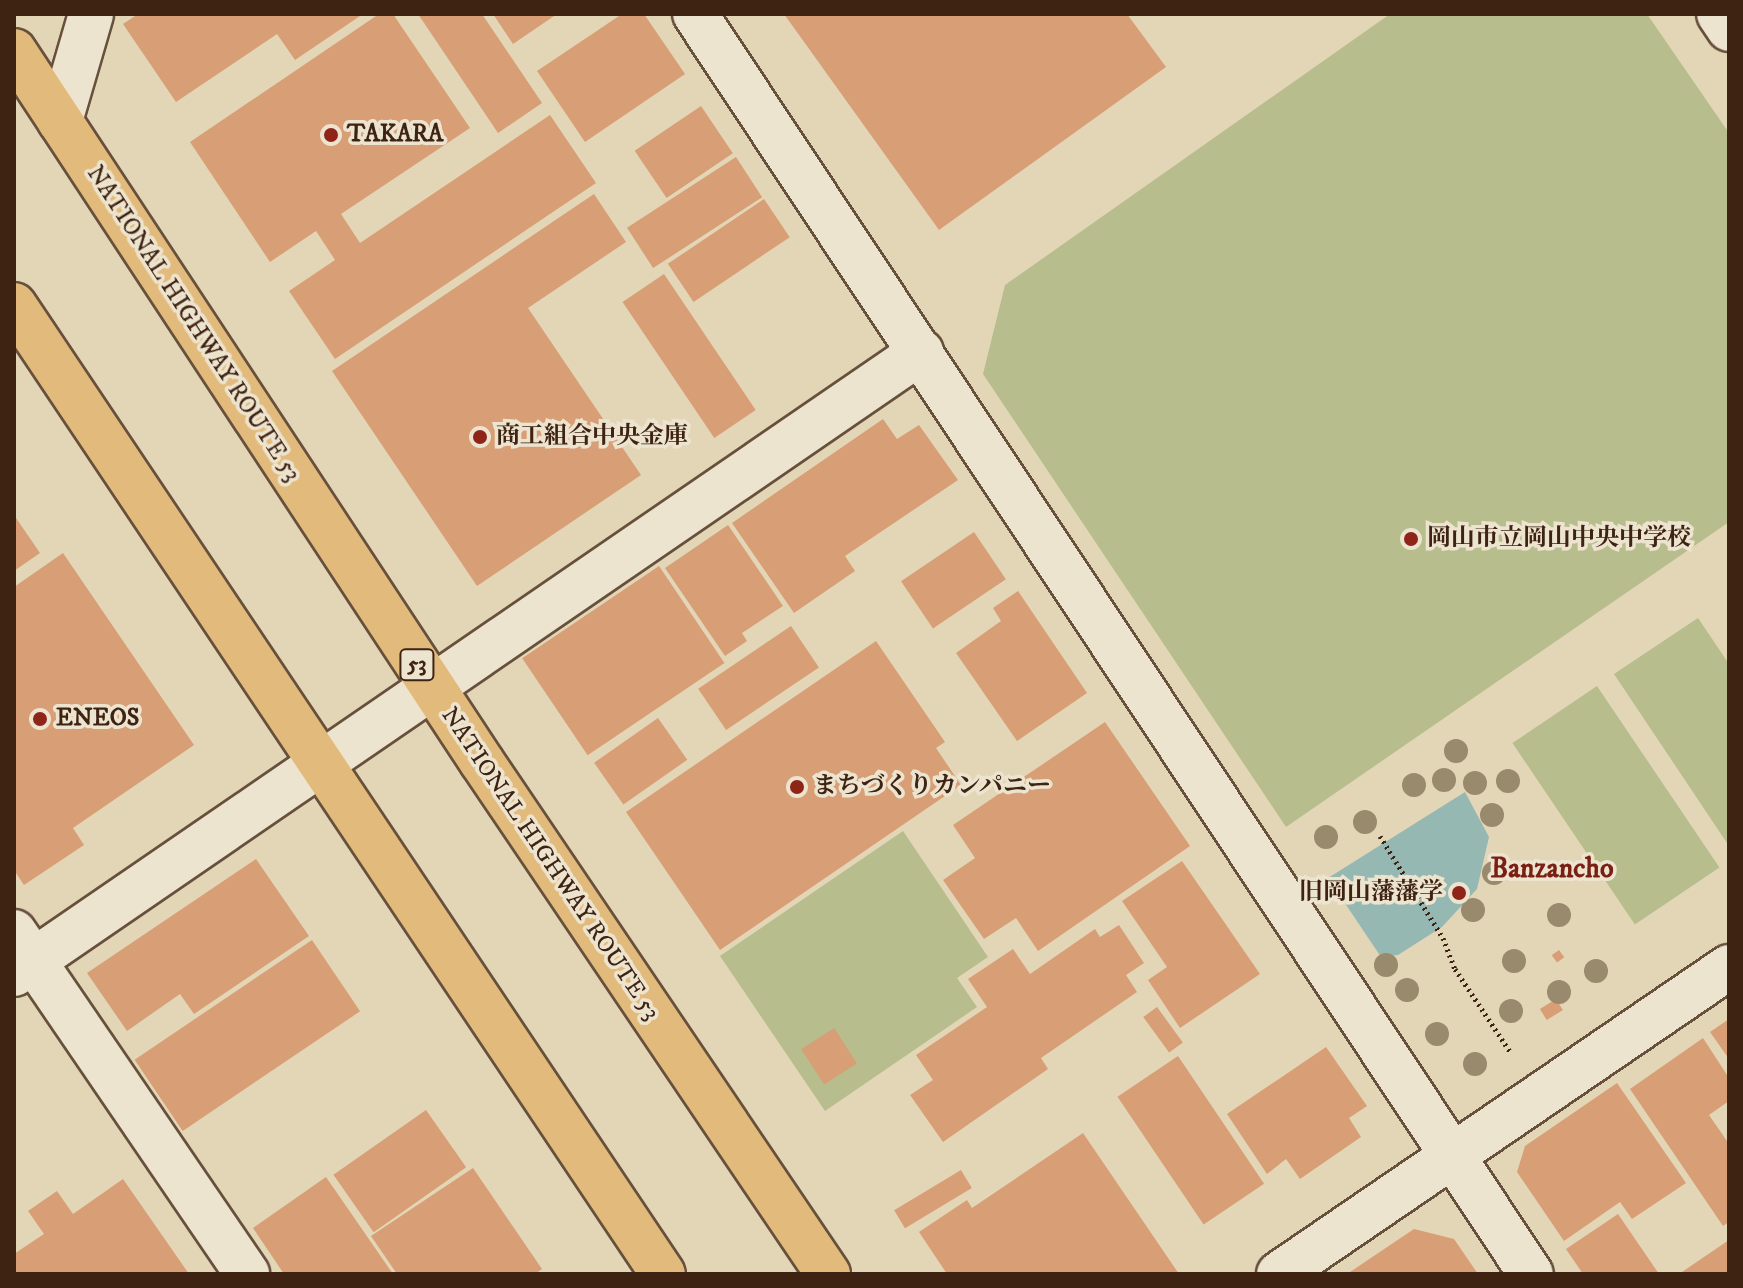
<!DOCTYPE html>
<html>
<head>
<meta charset="utf-8">
<style>
	body { margin:0 }
	#map { position:relative; width:1743px; height:1288px; overflow:hidden; background:#e3d6b7; font-family:"IM FELL DW Pica","Noto Serif JP",serif }
	div>[style] { position:absolute }
	.green>* { inset:0; background:#b7bd8c; transform-origin:0 0 }
	.water>* { inset:0; background:#96b8b3 }
	.building>* { inset:0; background:#d89e75; transform-origin:0 0 }
	.path>* { height:5px; margin-top:-2.5px; transform-origin:0; background:repeating-linear-gradient(90deg,#3e2313 0 2px,transparent 0 6px) }
	.roads { filter:drop-shadow(2px 0 #67503c) drop-shadow(-2px 0 #67503c) drop-shadow(0 2px #67503c) drop-shadow(0 -2px #67503c) }
	.minor>* { height:44px; margin:-22px; padding:0 22px; transform-origin:22px; border-radius:22px; background:#ede4d0 }
	.trunk>* { height:44px; margin:-22px; padding:0 22px; transform-origin:22px; border-radius:22px; background:#e2bb7c }
	.trees>* { width:24px; height:24px; margin:-12px; border-radius:50%; background:#99896d }
	.dots>* { width:22px; height:22px; translate:-50% -50%; box-sizing:border-box; border:4px solid #ede4d0; border-radius:50% }
	span { translate:-50% -50%; white-space:nowrap; text-align:center; line-height:1.15; -webkit-text-stroke:7px #ede4d0; paint-order:stroke }
	.shield-label span { padding:2px 6px; background:#ede4d0; border:2px solid; border-radius:6px; -webkit-text-stroke-width:0 }
	.shield-label { font-size:22px; color:#3e2313; font-weight:700 }
	.poi-label { font-size:24px; color:#3e2313; font-weight:700 }
	.left { translate:0 -50%; text-align:left }
	.right { translate:-100% -50%; text-align:right }
	.street-label { font-size:24px; color:#3e2313 }
	.quarter-label { font-size:28px; color:#7a1f14; font-weight:700 }
	.frame { position:absolute; inset:0; border:16px solid #3e2313; pointer-events:none }
</style>
</head>
<body>
<div id="map">
	<div class="green">
		<div style="clip-path:polygon(1390px 14px,1647px 14px,1729px 133px,1729px 522px,1286px 827px,983px 374px,1005px 285px)"></div>
		<div style="clip-path:polygon(1698px 618px,1729px 664px,1729px 846px,1614px 674px)"></div>
		<div style="left:1597px;top:686px;width:219px;height:102px;rotate:56deg"></div>
		<div style="clip-path:polygon(903px 831px,988px 957px,957px 978px,977px 1007px,825px 1111px,720px 956px)"></div>
	</div>
	<div class="water">
		<div style="clip-path:polygon(1465px 792px,1489px 837px,1477px 889px,1442px 927px,1398px 955px,1381px 957px,1328px 878px)"></div>
	</div>
	<div class="building">
		<div style="clip-path:polygon(138px 14px,363px 14px,295px 60px,277px 34px,176px 102px,123px 24px)"></div>
		<div style="clip-path:polygon(379px 14px,393px 14px,470px 128px,341px 214px,360px 243px,550px 115px,596px 183px,335px 359px,289px 291px,335px 260px,316px 231px,270px 262px,190px 142px)"></div>
		<div style="clip-path:polygon(418px 14px,482px 14px,542px 103px,498px 133px)"></div>
		<div style="clip-path:polygon(493px 14px,557px 14px,513px 44px)"></div>
		<div style="clip-path:polygon(622px 14px,644px 14px,685px 74px,585px 142px,537px 71px)"></div>
		<div style="clip-path:polygon(784px 14px,1127px 14px,1166px 67px,939px 230px)"></div>
		<div style="left:701px;top:106px;width:57px;height:80px;rotate:56deg"></div>
		<div style="left:736px;top:157px;width:48px;height:130px;rotate:57deg"></div>
		<div style="clip-path:polygon(594px 194px,626px 242px,528px 308px,641px 475px,477px 586px,332px 371px)"></div>
		<div style="left:764px;top:199px;width:46px;height:116px;rotate:56deg"></div>
		<div style="left:664px;top:274px;width:164px;height:50px;rotate:56deg"></div>
		<div style="clip-path:polygon(883px 419px,897px 439px,919px 425px,958px 480px,845px 556px,855px 571px,794px 613px,732px 523px)"></div>
		<div style="clip-path:polygon(14px 515px,40px 553px,14px 571px)"></div>
		<div style="clip-path:polygon(728px 525px,783px 606px,742px 633px,747px 641px,725px 656px,665px 568px)"></div>
		<div style="left:974px;top:532px;width:57px;height:88px;rotate:56deg"></div>
		<div style="clip-path:polygon(63px 553px,194px 745px,73px 828px,84px 845px,24px 885px,14px 870px,14px 587px)"></div>
		<div style="left:659px;top:566px;width:117px;height:165px;rotate:56deg"></div>
		<div style="clip-path:polygon(1018px 591px,1087px 693px,1017px 741px,956px 653px,1001px 621px,993px 608px)"></div>
		<div style="left:791px;top:626px;width:50px;height:112px;rotate:56deg"></div>
		<div style="clip-path:polygon(876px 641px,945px 742px,936px 748px,961px 785px,720px 950px,626px 812px)"></div>
		<div style="left:658px;top:718px;width:51px;height:78px;rotate:55deg"></div>
		<div style="clip-path:polygon(1105px 722px,1190px 846px,1038px 951px,1016px 918px,984px 939px,943px 880px,975px 858px,953px 825px)"></div>
		<div style="clip-path:polygon(256px 859px,309px 936px,194px 1014px,180px 994px,127px 1031px,87px 973px)"></div>
		<div style="clip-path:polygon(1182px 861px,1260px 974px,1180px 1028px,1148px 980px,1167px 967px,1122px 901px)"></div>
		<div style="clip-path:polygon(1119px 925px,1144px 963px,1126px 975px,1137px 992px,1041px 1058px,1048px 1069px,943px 1142px,910px 1095px,933px 1080px,916px 1055px,987px 1007px,968px 979px,1013px 949px,1030px 974px,1095px 929px,1100px 937px)"></div>
		<div style="left:312px;top:940px;width:86px;height:214px;rotate:56deg"></div>
		<div style="left:1559px;top:950px;width:9px;height:9px;rotate:54deg"></div>
		<div style="left:1556px;top:999px;width:13px;height:19px;rotate:58deg"></div>
		<div style="left:1157px;top:1007px;width:44px;height:17px;rotate:54deg"></div>
		<div style="clip-path:polygon(1729px 1019px,1729px 1059px,1710px 1032px)"></div>
		<div style="left:834px;top:1028px;width:42px;height:39px;rotate:57deg"></div>
		<div style="clip-path:polygon(1703px 1038px,1729px 1078px,1729px 1101px,1709px 1115px,1729px 1144px,1729px 1222px,1723px 1226px,1630px 1089px)"></div>
		<div style="clip-path:polygon(1326px 1047px,1367px 1106px,1349px 1118px,1361px 1137px,1300px 1179px,1286px 1159px,1267px 1174px,1227px 1114px)"></div>
		<div style="left:1178px;top:1056px;width:154px;height:73px;rotate:56deg"></div>
		<div style="clip-path:polygon(1617px 1083px,1686px 1183px,1632px 1219px,1620px 1202px,1564px 1241px,1517px 1172px,1525px 1146px)"></div>
		<div style="left:426px;top:1110px;width:70px;height:113px;rotate:55deg"></div>
		<div style="clip-path:polygon(1083px 1133px,1179px 1274px,947px 1274px,919px 1232px,967px 1200px,972px 1208px)"></div>
		<div style="clip-path:polygon(473px 1168px,542px 1269px,535px 1274px,397px 1274px,371px 1236px)"></div>
		<div style="left:961px;top:1170px;width:21px;height:78px;rotate:59deg"></div>
		<div style="clip-path:polygon(326px 1177px,393px 1274px,284px 1274px,253px 1228px)"></div>
		<div style="clip-path:polygon(123px 1179px,189px 1274px,14px 1274px,14px 1254px,44px 1234px,28px 1211px,57px 1191px,73px 1214px)"></div>
		<div style="clip-path:polygon(1618px 1214px,1659px 1274px,1583px 1274px,1566px 1249px)"></div>
		<div style="clip-path:polygon(1414px 1229px,1454px 1239px,1478px 1274px,1347px 1274px)"></div>
		<div style="clip-path:polygon(1729px 1240px,1729px 1274px,1679px 1274px)"></div>
	</div>
	<div class="path">
		<div style="left:1380px;top:836px;width:120px;rotate:58.3deg"></div>
		<div style="left:1443px;top:938px;width:33px;rotate:69deg"></div>
		<div style="left:1455px;top:969px;width:101px;rotate:56.3deg"></div>
	</div>
	<div class="roads">
		<div class="minor">
			<div style="left:695px;top:14px;width:1512px;rotate:56.44deg"></div>
			<div style="left:1719px;top:14px;width:18px;rotate:56deg"></div>
			<div style="left:60px;top:121px;width:111px;rotate:-73.8deg"></div>
			<div style="left:14px;top:932px;width:414px;rotate:55.7deg"></div>
			<div style="left:14px;top:974px;width:1100px;rotate:-34.44deg"></div>
			<div style="left:1279px;top:1274px;width:545px;rotate:-34.3deg"></div>
		</div>
		<div class="trunk">
			<div style="left:14px;top:51px;width:851px;rotate:56.65deg"></div>
			<div style="left:482px;top:762px;width:618px;rotate:55.95deg"></div>
			<div style="left:14px;top:305px;width:1166px;rotate:56.19deg"></div>
		</div>
	</div>
	<div class="trees">
		<div style="left:1456px;top:751px"></div>
		<div style="left:1444px;top:780px"></div>
		<div style="left:1508px;top:781px"></div>
		<div style="left:1475px;top:783px"></div>
		<div style="left:1414px;top:785px"></div>
		<div style="left:1492px;top:815px"></div>
		<div style="left:1365px;top:822px"></div>
		<div style="left:1326px;top:837px"></div>
		<div style="left:1494px;top:873px"></div>
		<div style="left:1473px;top:910px"></div>
		<div style="left:1559px;top:915px"></div>
		<div style="left:1514px;top:961px"></div>
		<div style="left:1386px;top:965px"></div>
		<div style="left:1596px;top:971px"></div>
		<div style="left:1407px;top:990px"></div>
		<div style="left:1559px;top:992px"></div>
		<div style="left:1511px;top:1011px"></div>
		<div style="left:1437px;top:1034px"></div>
		<div style="left:1475px;top:1064px"></div>
	</div>
	<div class="dots">
		<div style="left:331px;top:135px;background:#8f2418"></div>
		<div style="left:480px;top:437px;background:#8f2418"></div>
		<div style="left:1411px;top:539px;background:#8f2418"></div>
		<div style="left:40px;top:719px;background:#8f2418"></div>
		<div style="left:797px;top:787px;background:#8f2418"></div>
		<div style="left:1459px;top:893px;background:#8f2418"></div>
	</div>
	<div class="shield-label">
		<span style="left:417px;top:665px">53</span>
	</div>
	<div class="poi-label">
		<span class="left" style="left:347px;top:135px">TAKARA</span>
		<span class="left" style="left:496px;top:437px">商工組合中央金庫</span>
		<span class="left" style="left:1427px;top:539px">岡山市立岡山中央中学校</span>
		<span class="left" style="left:56px;top:719px">ENEOS</span>
		<span class="left" style="left:813px;top:787px">まちづくりカンパニー</span>
		<span class="right" style="left:1443px;top:893px">旧岡山藩藩学</span>
	</div>
	<div class="street-label">
		<span style="left:193px;top:324px;rotate:57deg">NATIONAL HIGHWAY ROUTE 53</span>
		<span style="left:550px;top:864px;rotate:56deg">NATIONAL HIGHWAY ROUTE 53</span>
	</div>
	<div class="quarter-label">
		<span style="left:1552px;top:869px">Banzancho</span>
	</div>
	<div class="frame"></div>
</div>
</body>
</html>
